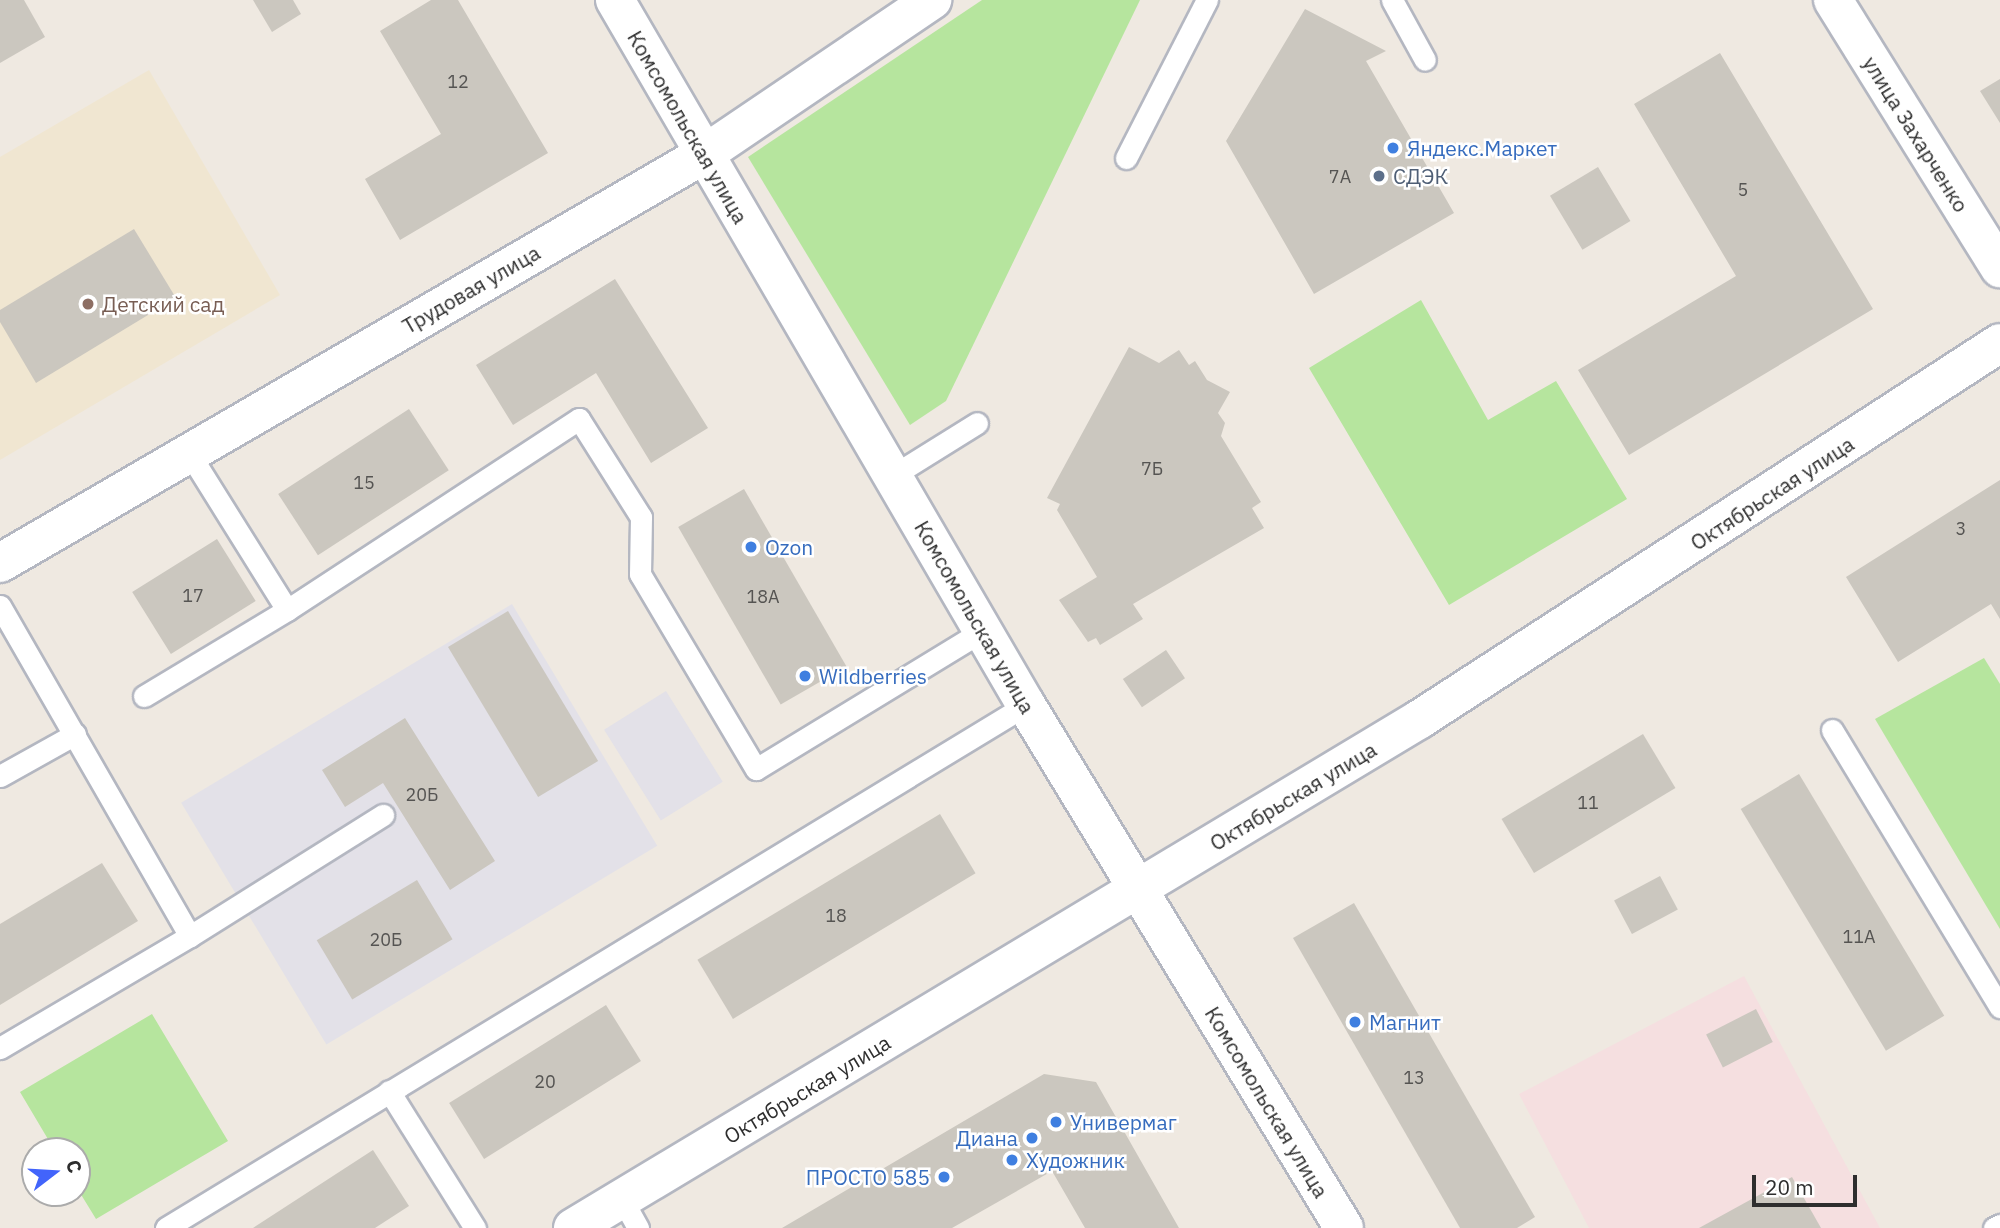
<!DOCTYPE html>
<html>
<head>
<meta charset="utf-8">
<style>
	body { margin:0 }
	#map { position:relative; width:2000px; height:1228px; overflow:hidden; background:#efe9e1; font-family:"IBM Plex Sans",sans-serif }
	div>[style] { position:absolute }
	.industrial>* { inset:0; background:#e3e1e8; transform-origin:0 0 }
	.education>* { inset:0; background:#f0e6d1 }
	.medical>* { inset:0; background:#f5dfe0 }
	.green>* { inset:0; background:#b6e59e }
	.building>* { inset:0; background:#cbc7bf; transform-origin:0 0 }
	.roads { filter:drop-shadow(2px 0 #b4b7c1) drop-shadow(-2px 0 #b4b7c1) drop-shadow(0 2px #b4b7c1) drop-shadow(0 -2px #b4b7c1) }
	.service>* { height:21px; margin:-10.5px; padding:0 10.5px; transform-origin:10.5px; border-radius:10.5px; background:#fff }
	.minor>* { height:38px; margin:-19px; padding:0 19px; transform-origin:19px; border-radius:19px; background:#fff }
	.tertiary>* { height:38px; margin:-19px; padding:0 19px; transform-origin:19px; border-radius:19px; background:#fff }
	.secondary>* { height:38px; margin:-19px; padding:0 19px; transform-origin:19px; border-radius:19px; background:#fff }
	.dots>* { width:19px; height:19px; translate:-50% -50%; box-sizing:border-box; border:4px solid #fff; border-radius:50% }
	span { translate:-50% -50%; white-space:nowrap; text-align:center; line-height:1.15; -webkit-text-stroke:5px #fff; paint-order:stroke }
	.number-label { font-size:18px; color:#555452 }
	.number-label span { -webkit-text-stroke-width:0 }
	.street-label { font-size:21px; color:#2e2e2e }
	.shop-label { font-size:21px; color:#366cbe }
	.left { translate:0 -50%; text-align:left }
	.right { translate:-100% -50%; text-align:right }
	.service-label { font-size:21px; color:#4e5e75 }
	.education-label { font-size:21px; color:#785e54 }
	.north { position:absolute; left:21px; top:1137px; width:70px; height:70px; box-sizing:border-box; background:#fff; border:2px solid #ababab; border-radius:50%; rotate:73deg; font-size:19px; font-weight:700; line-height:28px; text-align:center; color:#2e2e2e }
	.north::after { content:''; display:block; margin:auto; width:24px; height:32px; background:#4264fb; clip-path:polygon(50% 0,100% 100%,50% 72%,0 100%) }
	.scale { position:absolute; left:1752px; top:1175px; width:105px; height:32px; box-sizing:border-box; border:4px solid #2e2e2e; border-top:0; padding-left:9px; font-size:21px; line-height:24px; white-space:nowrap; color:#2e2e2e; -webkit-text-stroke:5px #fff; paint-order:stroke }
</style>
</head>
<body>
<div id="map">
	<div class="industrial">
		<div style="left:512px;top:604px;width:282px;height:386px;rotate:59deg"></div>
		<div style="left:666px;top:691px;width:107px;height:73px;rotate:58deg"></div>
	</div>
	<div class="education">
		<div style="clip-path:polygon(149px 70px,280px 295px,0 460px,0 157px)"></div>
	</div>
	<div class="medical">
		<div style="clip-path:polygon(1744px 976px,1880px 1228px,1589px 1228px,1519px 1094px)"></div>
	</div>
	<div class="green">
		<div style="clip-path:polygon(982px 0,1140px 0,946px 401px,910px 425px,748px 157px)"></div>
		<div style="clip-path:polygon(1421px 300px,1488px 420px,1556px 381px,1627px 499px,1449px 605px,1309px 368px)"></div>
		<div style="clip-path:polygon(1984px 658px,2000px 684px,2000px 929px,1875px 719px)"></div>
		<div style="clip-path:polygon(152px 1014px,228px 1141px,96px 1219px,77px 1188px,77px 1151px,55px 1151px,20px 1092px)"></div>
	</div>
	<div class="building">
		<div style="clip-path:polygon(0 0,24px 0,45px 37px,0 63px)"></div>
		<div style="clip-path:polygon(253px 0,293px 0,301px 14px,272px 32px)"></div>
		<div style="clip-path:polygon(431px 0,458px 0,548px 153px,400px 240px,365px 179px,441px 134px,380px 31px)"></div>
		<div style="clip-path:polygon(1305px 9px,1386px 51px,1366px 61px,1454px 213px,1314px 294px,1226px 141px)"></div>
		<div style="clip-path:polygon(1720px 53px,1873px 309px,1629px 455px,1578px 370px,1736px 276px,1634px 104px)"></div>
		<div style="clip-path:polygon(2000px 79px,2000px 123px,1980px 91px)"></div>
		<div style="left:1598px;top:167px;width:63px;height:56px;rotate:59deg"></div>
		<div style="clip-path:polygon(134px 229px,176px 298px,36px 383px,0 322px,0 310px)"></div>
		<div style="clip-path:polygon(615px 279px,708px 428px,651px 463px,596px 373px,513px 425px,476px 365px)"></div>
		<div style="clip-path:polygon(1129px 347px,1159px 363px,1179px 350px,1189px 365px,1195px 361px,1207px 380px,1230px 392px,1218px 413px,1225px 423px,1221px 436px,1261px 502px,1252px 508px,1264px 528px,1133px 604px,1143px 619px,1100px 645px,1096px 638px,1088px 642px,1059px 600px,1097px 577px,1057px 510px,1060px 504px,1047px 498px)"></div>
		<div style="left:409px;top:409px;width:73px;height:156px;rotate:57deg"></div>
		<div style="clip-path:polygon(2000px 480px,2000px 619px,1991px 604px,1898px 662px,1846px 577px)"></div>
		<div style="left:744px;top:489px;width:205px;height:76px;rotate:60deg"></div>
		<div style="left:217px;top:539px;width:73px;height:100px;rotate:58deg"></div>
		<div style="left:508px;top:611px;width:175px;height:70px;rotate:59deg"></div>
		<div style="left:1166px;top:650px;width:34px;height:52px;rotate:56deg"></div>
		<div style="clip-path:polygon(405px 718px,495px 861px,450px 890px,383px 783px,345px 807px,322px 770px)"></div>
		<div style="left:1643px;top:734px;width:63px;height:165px;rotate:59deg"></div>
		<div style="left:1799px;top:774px;width:282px;height:68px;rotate:59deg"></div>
		<div style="left:940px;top:814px;width:69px;height:283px;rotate:59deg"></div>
		<div style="clip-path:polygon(102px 863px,138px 921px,0 1005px,0 924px)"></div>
		<div style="left:1660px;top:876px;width:38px;height:52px;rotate:62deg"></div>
		<div style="left:417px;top:880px;width:69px;height:117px;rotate:59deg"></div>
		<div style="clip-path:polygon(1354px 903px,1535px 1217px,1517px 1228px,1460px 1228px,1293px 938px)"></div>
		<div style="left:606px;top:1005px;width:66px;height:185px;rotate:58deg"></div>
		<div style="left:1756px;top:1009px;width:37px;height:56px;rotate:63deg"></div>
		<div style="clip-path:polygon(1044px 1074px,1096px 1082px,1179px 1228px,1085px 1228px,1052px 1171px,952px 1228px,782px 1228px)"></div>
		<div style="clip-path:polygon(373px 1150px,409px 1206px,375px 1228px,253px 1228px)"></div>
		<div style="clip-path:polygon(1792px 1177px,1821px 1228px,1699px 1228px)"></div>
	</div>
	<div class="roads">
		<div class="service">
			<div style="left:1392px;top:0;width:68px;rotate:61.2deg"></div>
			<div style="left:1126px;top:158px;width:178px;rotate:-62.9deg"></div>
			<div style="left:189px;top:453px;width:185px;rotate:58deg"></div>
			<div style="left:287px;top:610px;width:349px;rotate:-33.2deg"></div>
			<div style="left:579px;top:419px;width:116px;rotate:57.7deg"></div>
			<div style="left:641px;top:517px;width:57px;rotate:91deg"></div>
			<div style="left:640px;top:574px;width:227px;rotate:59.3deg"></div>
			<div style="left:756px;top:769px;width:265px;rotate:-31.4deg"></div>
			<div style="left:892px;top:476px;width:100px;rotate:-31.9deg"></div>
			<div style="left:0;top:606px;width:381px;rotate:60.1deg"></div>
			<div style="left:190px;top:936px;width:221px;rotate:149.5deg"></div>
			<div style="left:144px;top:696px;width:167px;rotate:-31deg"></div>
			<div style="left:1832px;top:730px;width:324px;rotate:58.8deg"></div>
			<div style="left:0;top:776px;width:86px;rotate:-29.2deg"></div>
			<div style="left:190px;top:936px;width:228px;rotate:-32.1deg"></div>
			<div style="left:389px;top:1091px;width:162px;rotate:57.9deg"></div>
			<div style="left:622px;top:1199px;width:33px;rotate:61deg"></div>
			<div style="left:166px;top:1228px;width:1007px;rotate:-31.31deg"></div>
			<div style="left:1994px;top:1228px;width:7px;rotate:-27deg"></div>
		</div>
		<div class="minor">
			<div style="left:0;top:563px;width:813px;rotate:-30.13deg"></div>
			<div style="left:703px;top:155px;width:277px;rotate:-34.1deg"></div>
			<div style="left:573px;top:1228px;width:988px;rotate:-31deg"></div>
			<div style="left:1420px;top:719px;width:691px;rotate:-32.95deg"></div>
		</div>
		<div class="tertiary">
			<div style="left:615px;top:0;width:816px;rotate:59.76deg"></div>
			<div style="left:1026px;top:705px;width:612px;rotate:58.7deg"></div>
		</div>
		<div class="secondary">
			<div style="left:1833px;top:0;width:316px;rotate:58.1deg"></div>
		</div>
	</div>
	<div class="dots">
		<div style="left:1393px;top:148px;background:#3f7fe0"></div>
		<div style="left:1379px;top:176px;background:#5c6f8a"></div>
		<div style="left:88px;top:304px;background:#8d6e63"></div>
		<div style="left:751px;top:547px;background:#3f7fe0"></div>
		<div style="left:805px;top:676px;background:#3f7fe0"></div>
		<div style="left:1355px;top:1022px;background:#3f7fe0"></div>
		<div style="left:1056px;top:1122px;background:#3f7fe0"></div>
		<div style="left:1032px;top:1138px;background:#3f7fe0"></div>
		<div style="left:1012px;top:1160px;background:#3f7fe0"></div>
		<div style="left:944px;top:1177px;background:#3f7fe0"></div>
	</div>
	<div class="number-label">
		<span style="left:458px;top:82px">12</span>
		<span style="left:1340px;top:177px">7А</span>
		<span style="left:1743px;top:190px">5</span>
		<span style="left:1152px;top:469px">7Б</span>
		<span style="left:364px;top:483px">15</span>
		<span style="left:1961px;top:529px">3</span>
		<span style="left:193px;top:596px">17</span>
		<span style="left:763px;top:597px">18А</span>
		<span style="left:422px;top:795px">20Б</span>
		<span style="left:1588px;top:803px">11</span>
		<span style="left:836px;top:916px">18</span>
		<span style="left:1859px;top:937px">11А</span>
		<span style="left:386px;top:940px">20Б</span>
		<span style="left:1414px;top:1078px">13</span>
		<span style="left:545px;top:1082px">20</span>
	</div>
	<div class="street-label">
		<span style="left:688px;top:127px;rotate:60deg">Комсомольская улица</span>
		<span style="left:1916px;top:134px;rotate:58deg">улица Захарченко</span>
		<span style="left:471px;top:289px;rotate:-30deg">Трудовая улица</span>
		<span style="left:1772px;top:493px;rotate:-33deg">Октябрьская улица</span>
		<span style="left:975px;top:617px;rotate:60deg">Комсомольская улица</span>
		<span style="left:1293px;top:796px;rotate:-31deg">Октябрьская улица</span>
		<span style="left:807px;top:1089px;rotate:-31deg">Октябрьская улица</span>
		<span style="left:1267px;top:1102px;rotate:59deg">Комсомольская улица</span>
	</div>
	<div class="shop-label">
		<span class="left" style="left:1407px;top:148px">Яндекс.Маркет</span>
		<span class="left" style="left:765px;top:547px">Ozon</span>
		<span class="left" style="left:819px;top:676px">Wildberries</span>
		<span class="left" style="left:1369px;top:1022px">Магнит</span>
		<span class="left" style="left:1070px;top:1122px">Универмаг</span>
		<span class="right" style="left:1018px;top:1138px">Диана</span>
		<span class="left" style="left:1026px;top:1160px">Художник</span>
		<span class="right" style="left:930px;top:1177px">ПРОСТО 585</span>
	</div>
	<div class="service-label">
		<span class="left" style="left:1393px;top:176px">СДЭК</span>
	</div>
	<div class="education-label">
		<span class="left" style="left:102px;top:304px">Детский сад</span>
	</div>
	<div class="north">С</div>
	<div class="scale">20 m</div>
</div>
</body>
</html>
